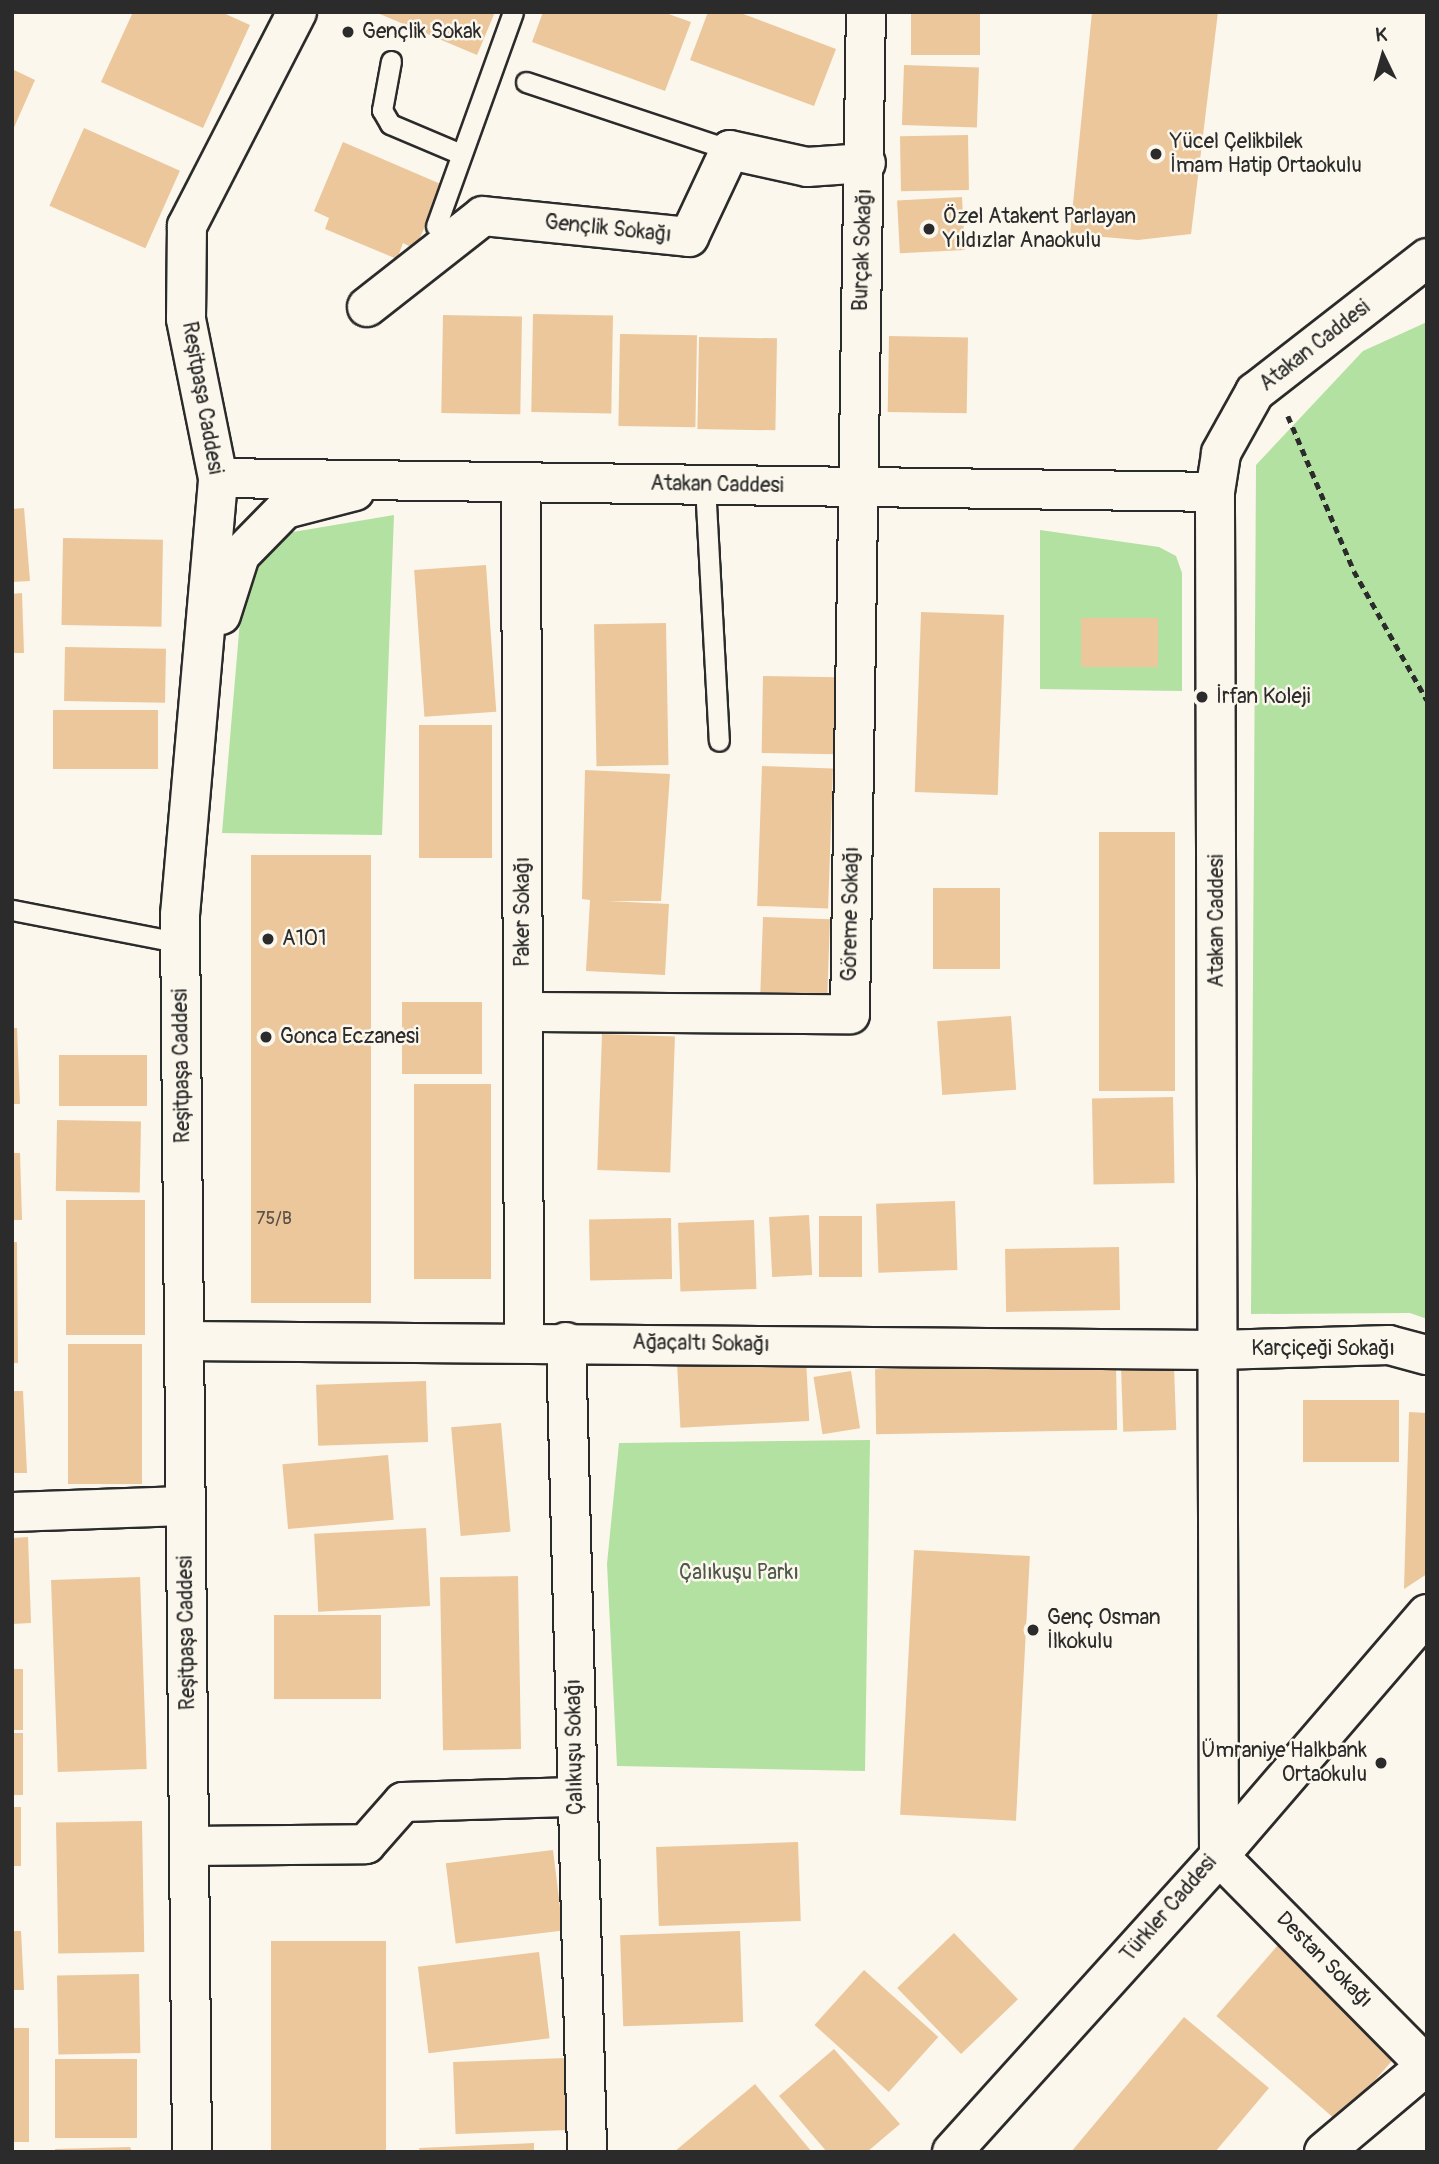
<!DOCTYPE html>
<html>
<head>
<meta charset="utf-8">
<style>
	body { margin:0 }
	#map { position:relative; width:1439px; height:2164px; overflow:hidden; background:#fbf7ec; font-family:Pangolin,sans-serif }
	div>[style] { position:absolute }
	.green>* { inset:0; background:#b2e1a1 }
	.building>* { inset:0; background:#ecc79c; transform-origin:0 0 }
	.path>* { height:4.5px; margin-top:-2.25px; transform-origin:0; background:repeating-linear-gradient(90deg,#2b2b2b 0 7px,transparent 0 12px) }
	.roads { filter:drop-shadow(2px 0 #2b2b2b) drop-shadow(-2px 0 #2b2b2b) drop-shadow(0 2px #2b2b2b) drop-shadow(0 -2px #2b2b2b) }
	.service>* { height:19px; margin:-9.5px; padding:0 9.5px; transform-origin:9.5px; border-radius:9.5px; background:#fbf7ec }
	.minor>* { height:38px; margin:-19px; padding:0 19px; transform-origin:19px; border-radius:19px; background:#fbf7ec }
	.tertiary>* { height:38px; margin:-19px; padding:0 19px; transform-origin:19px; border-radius:19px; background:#fbf7ec }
	.dots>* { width:19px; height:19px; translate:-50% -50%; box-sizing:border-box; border:4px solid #fbf7ec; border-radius:50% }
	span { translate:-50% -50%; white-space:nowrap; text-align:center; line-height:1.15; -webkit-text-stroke:5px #fbf7ec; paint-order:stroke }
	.number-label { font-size:18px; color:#5b5247 }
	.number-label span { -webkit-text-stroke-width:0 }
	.poi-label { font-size:21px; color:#2b2b2b }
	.left { translate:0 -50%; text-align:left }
	.right { translate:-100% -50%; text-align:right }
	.street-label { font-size:21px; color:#2b2b2b }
	.park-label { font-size:21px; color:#4d5848 }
	.frame { position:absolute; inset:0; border:14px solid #2b2b2b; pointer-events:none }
	.north { position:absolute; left:1348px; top:21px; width:70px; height:70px; -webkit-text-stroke:5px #fbf7ec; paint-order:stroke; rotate:355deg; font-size:19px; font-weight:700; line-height:28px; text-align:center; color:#2b2b2b }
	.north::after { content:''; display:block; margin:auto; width:24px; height:32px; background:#2b2b2b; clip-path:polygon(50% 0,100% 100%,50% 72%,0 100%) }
</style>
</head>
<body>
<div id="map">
	<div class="green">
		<div style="clip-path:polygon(1427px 322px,1427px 1319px,1410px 1313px,1251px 1314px,1256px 465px,1363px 351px)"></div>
		<div style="clip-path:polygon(394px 515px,382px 835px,222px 833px,243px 585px,287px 533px)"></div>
		<div style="clip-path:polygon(1040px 530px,1159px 547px,1176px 556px,1182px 573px,1182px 691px,1040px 689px)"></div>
		<div style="clip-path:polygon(870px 1440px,865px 1771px,617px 1766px,607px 1564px,619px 1443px)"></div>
	</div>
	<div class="building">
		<div style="clip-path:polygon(133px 12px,221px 12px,250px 25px,203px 128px,101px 82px)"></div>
		<div style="clip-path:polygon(375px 12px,495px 12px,477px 55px)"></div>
		<div style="clip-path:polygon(543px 12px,663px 12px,691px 22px,665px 91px,532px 42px)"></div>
		<div style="clip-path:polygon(708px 12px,738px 12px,836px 49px,814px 106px,690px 60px)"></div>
		<div style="left:911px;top:12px;width:69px;height:43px"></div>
		<div style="clip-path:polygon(1092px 12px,1218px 12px,1191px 234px,1138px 240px,1070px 234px)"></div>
		<div style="left:904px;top:65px;width:75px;height:60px;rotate:2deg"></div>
		<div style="clip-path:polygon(12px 69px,35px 80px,12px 132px)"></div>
		<div style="left:84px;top:128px;width:105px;height:85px;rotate:24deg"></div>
		<div style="left:968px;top:135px;width:55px;height:68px;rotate:89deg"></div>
		<div style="clip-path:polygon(343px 142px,443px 185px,415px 249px,403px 243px,397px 259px,325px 229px,329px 218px,314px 211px)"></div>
		<div style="left:962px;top:197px;width:53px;height:65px;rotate:87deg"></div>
		<div style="left:533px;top:314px;width:80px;height:98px;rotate:1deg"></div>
		<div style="left:443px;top:315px;width:79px;height:98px;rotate:1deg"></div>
		<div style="left:620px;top:334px;width:77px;height:92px;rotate:1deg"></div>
		<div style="left:889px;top:336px;width:79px;height:76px;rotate:1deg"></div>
		<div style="left:699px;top:337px;width:78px;height:92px;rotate:1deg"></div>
		<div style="clip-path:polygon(24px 508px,30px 581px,12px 582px,12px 509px)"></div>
		<div style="left:63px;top:538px;width:100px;height:87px;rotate:1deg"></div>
		<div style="left:486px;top:565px;width:147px;height:72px;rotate:86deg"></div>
		<div style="clip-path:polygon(22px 593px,24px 653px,12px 653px,12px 594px)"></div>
		<div style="left:1004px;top:615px;width:180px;height:83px;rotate:92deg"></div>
		<div style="left:1081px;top:618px;width:77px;height:49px"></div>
		<div style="left:666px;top:623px;width:142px;height:72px;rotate:89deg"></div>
		<div style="left:65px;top:647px;width:101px;height:54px;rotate:1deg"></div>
		<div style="left:763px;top:676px;width:75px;height:77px;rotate:1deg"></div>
		<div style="left:53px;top:710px;width:105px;height:59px"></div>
		<div style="left:419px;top:725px;width:73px;height:133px"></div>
		<div style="left:762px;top:766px;width:71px;height:140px;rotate:2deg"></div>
		<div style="clip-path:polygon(585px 770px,670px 774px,661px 901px,608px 901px,669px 904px,665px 975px,586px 971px,590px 900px,582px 899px)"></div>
		<div style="left:1175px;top:832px;width:259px;height:76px;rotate:90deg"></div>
		<div style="left:251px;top:855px;width:120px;height:448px"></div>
		<div style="left:933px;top:888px;width:67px;height:81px"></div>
		<div style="left:763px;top:917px;width:67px;height:85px;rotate:2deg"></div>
		<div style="left:402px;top:1002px;width:80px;height:72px"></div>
		<div style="left:1011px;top:1016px;width:74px;height:74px;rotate:86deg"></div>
		<div style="clip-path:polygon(12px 1028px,17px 1028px,20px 1104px,12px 1104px)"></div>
		<div style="left:602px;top:1034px;width:73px;height:136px;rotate:2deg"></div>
		<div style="left:59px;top:1055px;width:88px;height:51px"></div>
		<div style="left:491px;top:1084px;width:195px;height:77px;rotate:90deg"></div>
		<div style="left:1173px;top:1097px;width:86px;height:81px;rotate:89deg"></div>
		<div style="left:57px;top:1120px;width:84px;height:71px;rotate:1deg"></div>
		<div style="clip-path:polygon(12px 1153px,20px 1153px,22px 1220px,12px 1220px)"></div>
		<div style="left:66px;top:1200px;width:79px;height:135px"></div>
		<div style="left:955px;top:1201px;width:69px;height:79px;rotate:88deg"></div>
		<div style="left:809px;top:1215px;width:60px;height:40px;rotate:87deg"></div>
		<div style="left:819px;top:1216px;width:43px;height:61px"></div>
		<div style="left:671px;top:1218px;width:61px;height:82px;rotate:89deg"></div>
		<div style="left:754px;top:1220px;width:69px;height:76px;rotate:88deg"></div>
		<div style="clip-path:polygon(12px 1242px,17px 1242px,18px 1363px,12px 1363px)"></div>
		<div style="left:1119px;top:1247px;width:63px;height:114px;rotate:89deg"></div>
		<div style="left:142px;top:1344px;width:140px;height:74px;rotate:90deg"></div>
		<div style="left:806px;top:1359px;width:62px;height:129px;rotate:87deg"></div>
		<div style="left:1116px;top:1365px;width:65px;height:241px;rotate:89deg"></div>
		<div style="left:1174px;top:1366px;width:64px;height:53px;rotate:88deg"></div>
		<div style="left:851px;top:1371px;width:58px;height:38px;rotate:81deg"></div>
		<div style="left:426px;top:1381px;width:61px;height:110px;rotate:88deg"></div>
		<div style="clip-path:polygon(12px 1391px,23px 1391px,27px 1473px,12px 1473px)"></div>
		<div style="left:1303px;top:1400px;width:96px;height:62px"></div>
		<div style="clip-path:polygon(1409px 1412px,1427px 1413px,1427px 1574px,1404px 1589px)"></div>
		<div style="left:501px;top:1423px;width:109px;height:50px;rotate:85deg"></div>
		<div style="left:388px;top:1455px;width:65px;height:106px;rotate:85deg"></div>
		<div style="left:426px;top:1528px;width:78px;height:112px;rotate:87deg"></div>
		<div style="clip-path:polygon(28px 1537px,31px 1623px,12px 1624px,12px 1538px)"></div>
		<div style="left:914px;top:1550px;width:116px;height:265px;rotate:3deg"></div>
		<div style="left:518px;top:1576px;width:173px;height:78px;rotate:89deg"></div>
		<div style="left:140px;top:1577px;width:192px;height:89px;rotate:88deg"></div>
		<div style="left:274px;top:1615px;width:107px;height:84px"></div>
		<div style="left:12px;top:1669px;width:11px;height:61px"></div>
		<div style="left:12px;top:1733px;width:11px;height:62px"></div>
		<div style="left:12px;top:1807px;width:9px;height:59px"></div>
		<div style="left:142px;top:1821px;width:131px;height:86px;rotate:89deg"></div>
		<div style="left:798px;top:1842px;width:79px;height:142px;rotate:88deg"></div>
		<div style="left:553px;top:1850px;width:81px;height:108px;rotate:83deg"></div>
		<div style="clip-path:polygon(12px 1931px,21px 1931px,24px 1990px,12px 1990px)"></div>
		<div style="left:740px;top:1931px;width:91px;height:120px;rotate:88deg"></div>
		<div style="left:954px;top:1933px;width:92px;height:79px;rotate:46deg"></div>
		<div style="left:271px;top:1941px;width:115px;height:211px"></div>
		<div style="left:1278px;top:1945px;width:162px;height:94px;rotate:41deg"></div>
		<div style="left:539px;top:1952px;width:87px;height:122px;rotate:83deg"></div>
		<div style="left:864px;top:1970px;width:100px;height:74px;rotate:42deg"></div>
		<div style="left:139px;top:1974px;width:79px;height:82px;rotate:89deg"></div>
		<div style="clip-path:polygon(1184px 2017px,1269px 2088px,1215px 2152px,1071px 2152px)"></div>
		<div style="left:12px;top:2028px;width:17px;height:114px"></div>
		<div style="clip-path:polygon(834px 2049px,900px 2124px,867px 2152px,827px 2152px,779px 2096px)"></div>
		<div style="left:567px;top:2058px;width:72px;height:114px;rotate:88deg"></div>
		<div style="left:55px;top:2059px;width:82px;height:79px"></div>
		<div style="clip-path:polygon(755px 2084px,812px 2152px,674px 2152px)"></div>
		<div style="clip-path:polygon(534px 2143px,534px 2152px,420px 2152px,419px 2148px)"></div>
		<div style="clip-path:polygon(130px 2147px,132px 2152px,55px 2152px,55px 2149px)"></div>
	</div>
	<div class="path">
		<div style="left:1288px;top:416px;width:168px;rotate:66.9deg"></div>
		<div style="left:1354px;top:571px;width:148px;rotate:60.5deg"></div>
	</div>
	<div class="roads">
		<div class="service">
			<div style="left:391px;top:61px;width:50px;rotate:100.4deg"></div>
			<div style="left:382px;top:110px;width:16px;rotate:60deg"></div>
			<div style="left:390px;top:124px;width:77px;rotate:22.9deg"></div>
			<div style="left:526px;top:82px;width:215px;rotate:18.4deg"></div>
			<div style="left:436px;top:226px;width:227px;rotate:-70.2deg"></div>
			<div style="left:705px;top:485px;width:256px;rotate:86.9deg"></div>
			<div style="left:12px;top:910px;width:172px;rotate:11deg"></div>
		</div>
		<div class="minor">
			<div style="left:367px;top:307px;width:147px;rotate:-38.1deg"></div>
			<div style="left:483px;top:216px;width:207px;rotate:5.8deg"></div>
			<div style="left:689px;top:237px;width:96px;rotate:-64.8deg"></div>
			<div style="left:730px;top:150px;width:79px;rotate:12.4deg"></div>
			<div style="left:807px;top:167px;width:59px;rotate:-3.9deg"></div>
			<div style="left:521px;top:482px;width:860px;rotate:89.8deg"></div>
			<div style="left:523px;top:1012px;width:327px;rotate:0.4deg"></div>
			<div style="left:850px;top:1014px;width:1002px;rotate:-89.09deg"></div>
			<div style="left:184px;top:1341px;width:1034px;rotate:0.5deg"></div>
			<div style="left:1218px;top:1350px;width:171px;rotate:-1.7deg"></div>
			<div style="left:1389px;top:1345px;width:39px;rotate:15deg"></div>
			<div style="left:566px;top:1342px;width:810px;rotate:88.51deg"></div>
			<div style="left:12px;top:1512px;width:174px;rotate:-2deg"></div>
			<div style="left:1427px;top:1614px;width:319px;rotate:130.7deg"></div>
			<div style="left:1219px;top:1856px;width:296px;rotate:45.3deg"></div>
			<div style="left:189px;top:1846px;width:177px;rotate:-0.6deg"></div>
			<div style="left:366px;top:1844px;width:56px;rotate:-48.6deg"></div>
			<div style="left:403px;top:1802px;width:173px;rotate:-1.7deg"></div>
			<div style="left:952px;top:2152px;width:399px;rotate:-47.9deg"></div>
			<div style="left:1219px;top:1856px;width:1364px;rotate:-90.17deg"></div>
			<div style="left:1215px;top:492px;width:39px;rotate:-81deg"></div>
			<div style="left:1221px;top:453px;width:70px;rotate:-60.9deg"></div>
			<div style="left:1255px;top:392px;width:218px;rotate:-37.9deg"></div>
			<div style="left:1324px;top:2152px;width:133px;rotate:-40.1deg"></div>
		</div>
		<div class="tertiary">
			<div style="left:218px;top:478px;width:997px;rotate:0.8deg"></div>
			<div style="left:221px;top:615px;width:63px;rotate:-72.4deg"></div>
			<div style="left:240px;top:555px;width:64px;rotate:-45.6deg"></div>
			<div style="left:285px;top:509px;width:72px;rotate:-14.4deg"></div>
			<div style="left:192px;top:2152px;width:1237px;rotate:-90.56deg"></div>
			<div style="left:180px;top:915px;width:439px;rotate:-85deg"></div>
			<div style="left:218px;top:478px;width:162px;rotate:-101.4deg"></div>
			<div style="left:186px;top:319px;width:93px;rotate:-89.4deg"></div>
			<div style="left:187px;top:226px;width:241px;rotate:-62.8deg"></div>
		</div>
	</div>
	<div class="dots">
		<div style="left:348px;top:32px;background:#2b2b2b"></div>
		<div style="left:1156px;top:154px;background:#2b2b2b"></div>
		<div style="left:929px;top:229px;background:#2b2b2b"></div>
		<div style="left:1202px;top:697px;background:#2b2b2b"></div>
		<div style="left:268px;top:939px;background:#2b2b2b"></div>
		<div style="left:266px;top:1037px;background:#2b2b2b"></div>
		<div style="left:1033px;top:1630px;background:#2b2b2b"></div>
		<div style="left:1381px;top:1763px;background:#2b2b2b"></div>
	</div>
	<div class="number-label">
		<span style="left:274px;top:1219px">75/B</span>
	</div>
	<div class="poi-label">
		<span class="left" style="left:362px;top:32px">Gençlik Sokak</span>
		<span class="left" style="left:1170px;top:154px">Yücel Çelikbilek<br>İmam Hatip Ortaokulu</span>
		<span class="left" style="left:943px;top:229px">Özel Atakent Parlayan<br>Yıldızlar Anaokulu</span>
		<span class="left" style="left:1216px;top:697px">İrfan Koleji</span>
		<span class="left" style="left:282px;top:939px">A101</span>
		<span class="left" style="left:280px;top:1037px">Gonca Eczanesi</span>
		<span class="left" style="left:1047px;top:1630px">Genç Osman<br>İlkokulu</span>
		<span class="right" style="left:1367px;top:1763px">Ümraniye Halkbank<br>Ortaokulu</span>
	</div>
	<div class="street-label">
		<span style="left:608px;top:229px;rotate:6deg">Gençlik Sokağı</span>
		<span style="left:863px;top:250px;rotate:-88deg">Burçak Sokağı</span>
		<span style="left:1315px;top:346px;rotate:-38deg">Atakan Caddesi</span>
		<span style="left:202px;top:398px;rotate:80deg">Reşitpaşa Caddesi</span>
		<span style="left:717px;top:485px;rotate:1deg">Atakan Caddesi</span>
		<span style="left:523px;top:912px;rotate:-90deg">Paker Sokağı</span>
		<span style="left:851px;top:914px;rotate:-89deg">Göreme Sokağı</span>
		<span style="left:1217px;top:921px;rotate:-90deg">Atakan Caddesi</span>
		<span style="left:182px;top:1066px;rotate:-91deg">Reşitpaşa Caddesi</span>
		<span style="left:701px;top:1344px;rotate:1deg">Ağaçaltı Sokağı</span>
		<span style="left:1323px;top:1349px">Karçiçeği Sokağı</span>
		<span style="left:187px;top:1633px;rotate:-91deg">Reşitpaşa Caddesi</span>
		<span style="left:575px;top:1747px;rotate:-91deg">Çalıkuşu Sokağı</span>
		<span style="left:1169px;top:1909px;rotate:-49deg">Türkler Caddesi</span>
		<span style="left:1324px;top:1960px;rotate:45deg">Destan Sokağı</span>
	</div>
	<div class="park-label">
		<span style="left:739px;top:1573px">Çalıkuşu Parkı</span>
	</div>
	<div class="frame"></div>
	<div class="north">K</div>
</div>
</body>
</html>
